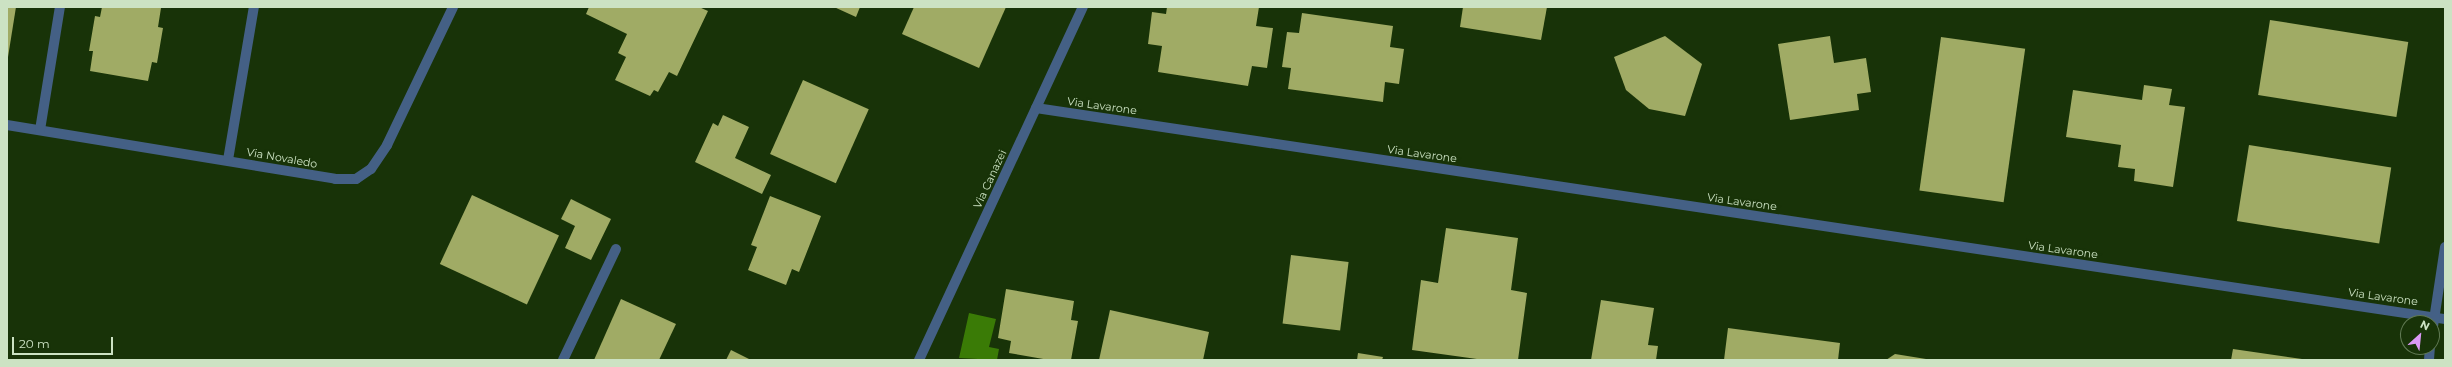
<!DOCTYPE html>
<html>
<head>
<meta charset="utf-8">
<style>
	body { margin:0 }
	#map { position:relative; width:2452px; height:367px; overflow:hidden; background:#183308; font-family:Montserrat,sans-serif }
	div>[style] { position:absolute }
	.water>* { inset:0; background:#3a7b06 }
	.building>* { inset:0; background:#a0ab65; transform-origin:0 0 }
	.minor>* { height:10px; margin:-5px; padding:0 5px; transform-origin:5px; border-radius:5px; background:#446085 }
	span { translate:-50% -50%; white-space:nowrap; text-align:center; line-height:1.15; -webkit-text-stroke:4px #183308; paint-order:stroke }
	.street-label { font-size:11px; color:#cce2c3 }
	.frame { position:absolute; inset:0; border:8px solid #cce2c3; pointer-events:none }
	.north { position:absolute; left:2400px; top:315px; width:40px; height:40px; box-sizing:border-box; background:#183308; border:1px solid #607953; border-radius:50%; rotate:27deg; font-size:11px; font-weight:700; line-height:16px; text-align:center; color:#cce2c3 }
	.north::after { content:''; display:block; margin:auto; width:14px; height:18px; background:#db99f5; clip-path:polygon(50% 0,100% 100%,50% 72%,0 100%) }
	.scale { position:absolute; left:12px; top:337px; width:101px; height:18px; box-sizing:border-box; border:2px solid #cce2c3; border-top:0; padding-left:5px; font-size:12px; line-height:14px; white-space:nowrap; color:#cce2c3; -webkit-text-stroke:3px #183308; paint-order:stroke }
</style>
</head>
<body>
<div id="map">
	<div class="water">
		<div style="clip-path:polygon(969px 313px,996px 319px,989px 347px,999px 349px,997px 360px,959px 358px)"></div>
	</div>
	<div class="building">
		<div style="clip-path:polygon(7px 7px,16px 7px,8px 57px,7px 57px)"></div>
		<div style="clip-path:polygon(102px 7px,161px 8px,158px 27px,163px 28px,157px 63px,152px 62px,148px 81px,90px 71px,93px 51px,89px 51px,95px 16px,100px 17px)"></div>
		<div style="clip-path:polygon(589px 7px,699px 7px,708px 11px,677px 76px,669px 72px,658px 92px,654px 90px,650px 96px,615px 80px,626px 57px,618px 53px,627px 34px,586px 14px)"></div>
		<div style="clip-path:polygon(834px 7px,860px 7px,856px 17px)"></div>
		<div style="clip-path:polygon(914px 7px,1006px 7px,979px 68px,902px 34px)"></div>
		<div style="clip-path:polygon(1167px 7px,1259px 7px,1256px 26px,1273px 28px,1267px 68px,1252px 66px,1248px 86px,1158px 72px,1162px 46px,1148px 44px,1152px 12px,1166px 14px)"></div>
		<div style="clip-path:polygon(1463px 7px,1547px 7px,1541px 40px,1460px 27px)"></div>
		<div style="clip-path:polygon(1302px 13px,1393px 26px,1390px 47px,1404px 49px,1399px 84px,1385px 82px,1383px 102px,1288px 89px,1291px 68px,1282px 67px,1287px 32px,1299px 33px)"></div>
		<div style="left:2270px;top:20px;width:140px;height:76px;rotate:9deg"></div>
		<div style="clip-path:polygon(1665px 36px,1702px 64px,1685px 116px,1649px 109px,1626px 90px,1614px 57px)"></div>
		<div style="clip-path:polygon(1830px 36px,1834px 63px,1866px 58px,1871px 92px,1857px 94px,1859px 110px,1790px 120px,1778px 44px)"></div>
		<div style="left:1941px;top:37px;width:85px;height:155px;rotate:8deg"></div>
		<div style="left:803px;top:80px;width:72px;height:81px;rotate:24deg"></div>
		<div style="clip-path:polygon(2144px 85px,2172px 89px,2169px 105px,2185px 107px,2173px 187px,2134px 181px,2135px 169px,2118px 167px,2121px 145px,2066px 137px,2073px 90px,2142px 100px)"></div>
		<div style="clip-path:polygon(723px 115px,749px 127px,735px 158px,771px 175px,762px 194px,695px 162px,713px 123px,718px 126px)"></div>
		<div style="left:2249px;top:145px;width:144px;height:77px;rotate:9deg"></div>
		<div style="left:472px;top:195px;width:96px;height:76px;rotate:25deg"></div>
		<div style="clip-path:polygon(770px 196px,821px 216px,799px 272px,792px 269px,786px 285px,748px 270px,757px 247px,751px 245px)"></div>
		<div style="clip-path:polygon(571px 199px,611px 219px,591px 260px,565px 248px,575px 226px,561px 219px)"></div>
		<div style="clip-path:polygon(1446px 228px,1518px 238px,1511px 290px,1527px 293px,1518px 360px,1484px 360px,1412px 350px,1421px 280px,1438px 283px)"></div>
		<div style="left:1291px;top:255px;width:58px;height:69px;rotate:7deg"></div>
		<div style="clip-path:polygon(1006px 289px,1074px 301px,1071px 320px,1078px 321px,1071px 360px,1049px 360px,1009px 353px,1011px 341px,998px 338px)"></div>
		<div style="clip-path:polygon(621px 299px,676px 324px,659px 360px,594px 360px)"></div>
		<div style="clip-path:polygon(1601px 300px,1654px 308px,1648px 345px,1658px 346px,1656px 360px,1591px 360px)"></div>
		<div style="clip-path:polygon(1110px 310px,1209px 332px,1203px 360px,1099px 360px)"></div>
		<div style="clip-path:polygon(1728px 328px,1840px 343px,1838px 360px,1724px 360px)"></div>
		<div style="clip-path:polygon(2233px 349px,2302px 359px,2302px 360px,2231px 360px)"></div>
		<div style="clip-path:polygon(731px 350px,751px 360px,726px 360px)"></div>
		<div style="clip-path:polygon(1358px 353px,1383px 357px,1382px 360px,1357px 360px)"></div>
		<div style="clip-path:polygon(1895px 354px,1926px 359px,1925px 360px,1886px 360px)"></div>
	</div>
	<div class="minor">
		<div style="left:1036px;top:108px;width:1425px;rotate:8.52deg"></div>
		<div style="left:7px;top:125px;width:332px;rotate:9.3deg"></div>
		<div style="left:335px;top:179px;width:21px"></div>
		<div style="left:356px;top:179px;width:18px;rotate:-34deg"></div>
		<div style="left:371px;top:169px;width:29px;rotate:-56deg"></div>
		<div style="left:387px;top:145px;width:153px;rotate:-64.4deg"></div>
		<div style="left:40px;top:130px;width:125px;rotate:-80.8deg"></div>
		<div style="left:228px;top:160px;width:155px;rotate:-80.4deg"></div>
		<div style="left:2432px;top:333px;width:87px;rotate:-81.4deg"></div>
		<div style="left:563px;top:360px;width:123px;rotate:-64.5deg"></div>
		<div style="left:919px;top:360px;width:389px;rotate:-65.1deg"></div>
		<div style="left:2429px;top:360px;width:13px;rotate:-86deg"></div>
	</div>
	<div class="street-label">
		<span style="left:1102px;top:106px;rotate:8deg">Via Lavarone</span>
		<span style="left:1422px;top:154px;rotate:8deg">Via Lavarone</span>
		<span style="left:282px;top:158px;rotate:10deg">Via Novaledo</span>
		<span style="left:990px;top:179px;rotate:-65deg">Via Canazei</span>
		<span style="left:1742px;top:202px;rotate:8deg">Via Lavarone</span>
		<span style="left:2063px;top:250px;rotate:8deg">Via Lavarone</span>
		<span style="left:2383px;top:297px;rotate:8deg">Via Lavarone</span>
	</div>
	<div class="frame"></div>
	<div class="north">N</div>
	<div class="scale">20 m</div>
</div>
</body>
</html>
